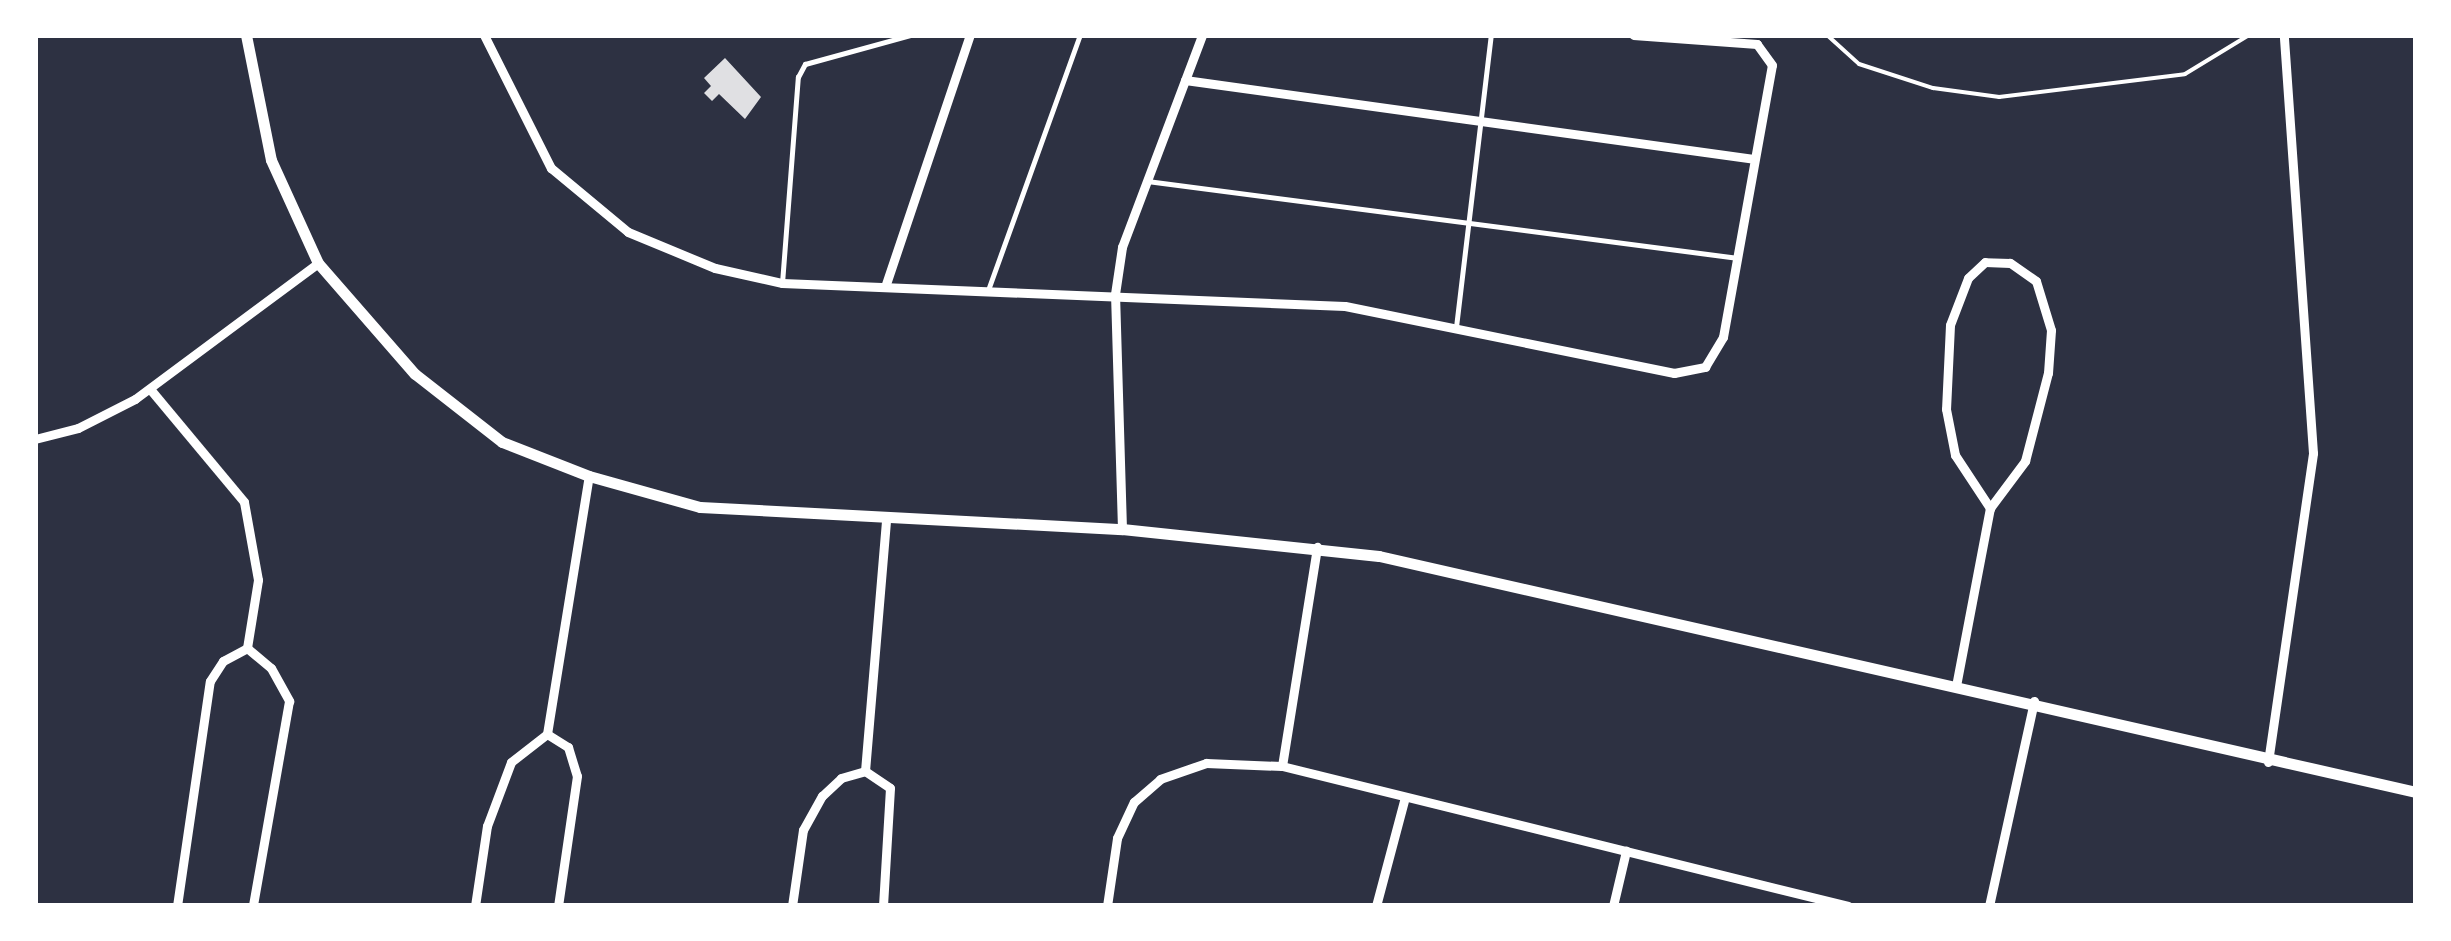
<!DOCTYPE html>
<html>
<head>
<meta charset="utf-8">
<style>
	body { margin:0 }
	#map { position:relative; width:2451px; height:941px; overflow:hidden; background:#2d3142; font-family:Manrope,sans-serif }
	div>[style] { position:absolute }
	.building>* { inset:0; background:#e0e0e3 }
	.path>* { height:4px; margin:-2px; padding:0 2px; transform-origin:2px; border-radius:2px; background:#fff }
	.service>* { height:5px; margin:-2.5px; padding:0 2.5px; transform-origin:2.5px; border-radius:2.5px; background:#fff }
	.minor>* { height:9px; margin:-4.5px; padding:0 4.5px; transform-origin:4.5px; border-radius:4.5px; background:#fff }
	.tertiary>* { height:11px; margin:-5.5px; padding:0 5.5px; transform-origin:5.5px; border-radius:5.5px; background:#fff }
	span { translate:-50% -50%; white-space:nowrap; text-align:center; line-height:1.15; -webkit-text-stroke:10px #fff; paint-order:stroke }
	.frame { position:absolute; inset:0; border:38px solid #fff; pointer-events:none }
</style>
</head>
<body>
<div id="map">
	<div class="building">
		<div style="clip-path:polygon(725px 58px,761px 97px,745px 119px,719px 94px,712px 101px,704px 93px,711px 86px,704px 78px)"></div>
	</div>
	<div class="path">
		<div style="left:1827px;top:35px;width:43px;rotate:42.2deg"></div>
		<div style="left:1859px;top:64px;width:78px;rotate:18deg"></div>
		<div style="left:1933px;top:88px;width:67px;rotate:7.8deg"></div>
		<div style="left:1999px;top:97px;width:187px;rotate:-7deg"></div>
		<div style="left:2185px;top:74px;width:75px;rotate:-31.4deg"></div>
	</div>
	<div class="service">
		<div style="left:1147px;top:181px;width:596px;rotate:7.42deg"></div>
		<div style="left:782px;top:283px;width:207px;rotate:-85.6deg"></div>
		<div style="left:798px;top:77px;width:15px;rotate:-62deg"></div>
		<div style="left:805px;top:64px;width:109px;rotate:-15.4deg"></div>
		<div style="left:988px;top:290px;width:271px;rotate:-70.2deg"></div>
		<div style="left:1456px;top:327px;width:294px;rotate:-83.2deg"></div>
	</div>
	<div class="minor">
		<div style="left:484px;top:35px;width:149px;rotate:63.3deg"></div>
		<div style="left:551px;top:168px;width:100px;rotate:39.7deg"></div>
		<div style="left:628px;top:232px;width:94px;rotate:22.5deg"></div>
		<div style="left:715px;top:268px;width:69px;rotate:12.6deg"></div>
		<div style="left:782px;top:283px;width:563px;rotate:2.34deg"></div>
		<div style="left:1345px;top:306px;width:336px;rotate:11.5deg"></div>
		<div style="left:1674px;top:373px;width:32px;rotate:-11deg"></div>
		<div style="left:1705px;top:367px;width:35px;rotate:-59deg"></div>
		<div style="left:1723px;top:337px;width:276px;rotate:-79.8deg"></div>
		<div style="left:1772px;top:65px;width:26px;rotate:-126deg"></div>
		<div style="left:1757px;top:44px;width:124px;rotate:-175.8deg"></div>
		<div style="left:1185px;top:80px;width:574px;rotate:7.9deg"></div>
		<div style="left:885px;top:287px;width:266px;rotate:-71.4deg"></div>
		<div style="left:150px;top:389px;width:147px;rotate:50.2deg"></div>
		<div style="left:244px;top:502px;width:79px;rotate:79.8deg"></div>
		<div style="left:258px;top:580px;width:69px;rotate:99.2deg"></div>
		<div style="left:35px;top:439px;width:44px;rotate:-14.3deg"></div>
		<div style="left:78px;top:428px;width:64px;rotate:-27deg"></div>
		<div style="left:135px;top:399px;width:228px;rotate:-36.6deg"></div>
		<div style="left:1122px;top:529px;width:235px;rotate:-91.7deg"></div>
		<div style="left:1115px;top:294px;width:48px;rotate:-81.5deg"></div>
		<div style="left:1122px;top:247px;width:227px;rotate:-69.3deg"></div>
		<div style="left:247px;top:648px;width:31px;rotate:40deg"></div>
		<div style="left:271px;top:668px;width:38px;rotate:61deg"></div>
		<div style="left:289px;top:701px;width:208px;rotate:100deg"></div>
		<div style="left:1956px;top:686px;width:181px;rotate:-79.2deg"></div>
		<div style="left:1990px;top:508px;width:59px;rotate:-53.3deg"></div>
		<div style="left:2025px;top:461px;width:91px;rotate:-75.4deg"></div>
		<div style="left:2048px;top:373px;width:43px;rotate:-86deg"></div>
		<div style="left:2051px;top:330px;width:51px;rotate:-107deg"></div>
		<div style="left:2036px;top:281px;width:32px;rotate:-145deg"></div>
		<div style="left:2010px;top:263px;width:25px;rotate:-178deg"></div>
		<div style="left:1985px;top:262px;width:23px;rotate:137deg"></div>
		<div style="left:1968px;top:278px;width:50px;rotate:111deg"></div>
		<div style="left:1950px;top:325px;width:84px;rotate:92.7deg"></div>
		<div style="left:1946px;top:409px;width:47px;rotate:78.9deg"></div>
		<div style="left:1955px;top:455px;width:64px;rotate:56.6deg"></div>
		<div style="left:547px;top:734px;width:25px;rotate:32deg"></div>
		<div style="left:568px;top:747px;width:30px;rotate:73deg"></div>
		<div style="left:577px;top:776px;width:131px;rotate:98.3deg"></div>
		<div style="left:2268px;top:762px;width:312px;rotate:-81.7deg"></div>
		<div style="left:2313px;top:453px;width:419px;rotate:-94deg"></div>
		<div style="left:1282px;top:766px;width:222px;rotate:-80.9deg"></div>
		<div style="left:865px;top:771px;width:251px;rotate:-85.2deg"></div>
		<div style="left:865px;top:771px;width:30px;rotate:34deg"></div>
		<div style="left:890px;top:788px;width:118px;rotate:93.4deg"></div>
		<div style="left:177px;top:906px;width:227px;rotate:-81.7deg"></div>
		<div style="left:210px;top:681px;width:24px;rotate:-57deg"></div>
		<div style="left:223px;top:661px;width:27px;rotate:-28deg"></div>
		<div style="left:475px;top:906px;width:81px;rotate:-81.5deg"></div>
		<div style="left:487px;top:826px;width:68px;rotate:-69.4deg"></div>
		<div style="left:511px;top:762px;width:46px;rotate:-37.9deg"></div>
		<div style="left:547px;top:734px;width:261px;rotate:-80.8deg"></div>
		<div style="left:792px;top:906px;width:77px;rotate:-81.8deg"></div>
		<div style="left:803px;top:830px;width:39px;rotate:-61deg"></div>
		<div style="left:822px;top:796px;width:26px;rotate:-43deg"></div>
		<div style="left:841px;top:778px;width:25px;rotate:-16deg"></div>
		<div style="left:1107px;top:906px;width:69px;rotate:-81.6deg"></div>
		<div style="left:1117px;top:838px;width:40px;rotate:-65deg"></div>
		<div style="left:1134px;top:802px;width:35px;rotate:-41deg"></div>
		<div style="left:1160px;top:779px;width:49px;rotate:-19.2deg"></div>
		<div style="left:1206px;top:763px;width:76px;rotate:2.3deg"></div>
		<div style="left:1282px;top:766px;width:583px;rotate:13.89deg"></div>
		<div style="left:1376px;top:906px;width:109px;rotate:-75.1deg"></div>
		<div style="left:1613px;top:906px;width:57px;rotate:-76.7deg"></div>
		<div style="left:1989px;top:906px;width:210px;rotate:-77.6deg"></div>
	</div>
	<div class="tertiary">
		<div style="left:246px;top:35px;width:127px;rotate:78.7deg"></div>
		<div style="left:271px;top:160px;width:113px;rotate:65.5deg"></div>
		<div style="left:318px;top:263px;width:147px;rotate:48.9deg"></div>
		<div style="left:415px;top:374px;width:110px;rotate:38deg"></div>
		<div style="left:502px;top:442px;width:93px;rotate:21.3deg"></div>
		<div style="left:589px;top:476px;width:115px;rotate:15.6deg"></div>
		<div style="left:700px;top:507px;width:423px;rotate:3deg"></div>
		<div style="left:1122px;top:529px;width:258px;rotate:6deg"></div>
		<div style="left:1379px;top:556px;width:1064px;rotate:12.82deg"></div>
	</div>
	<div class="frame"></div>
</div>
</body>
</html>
